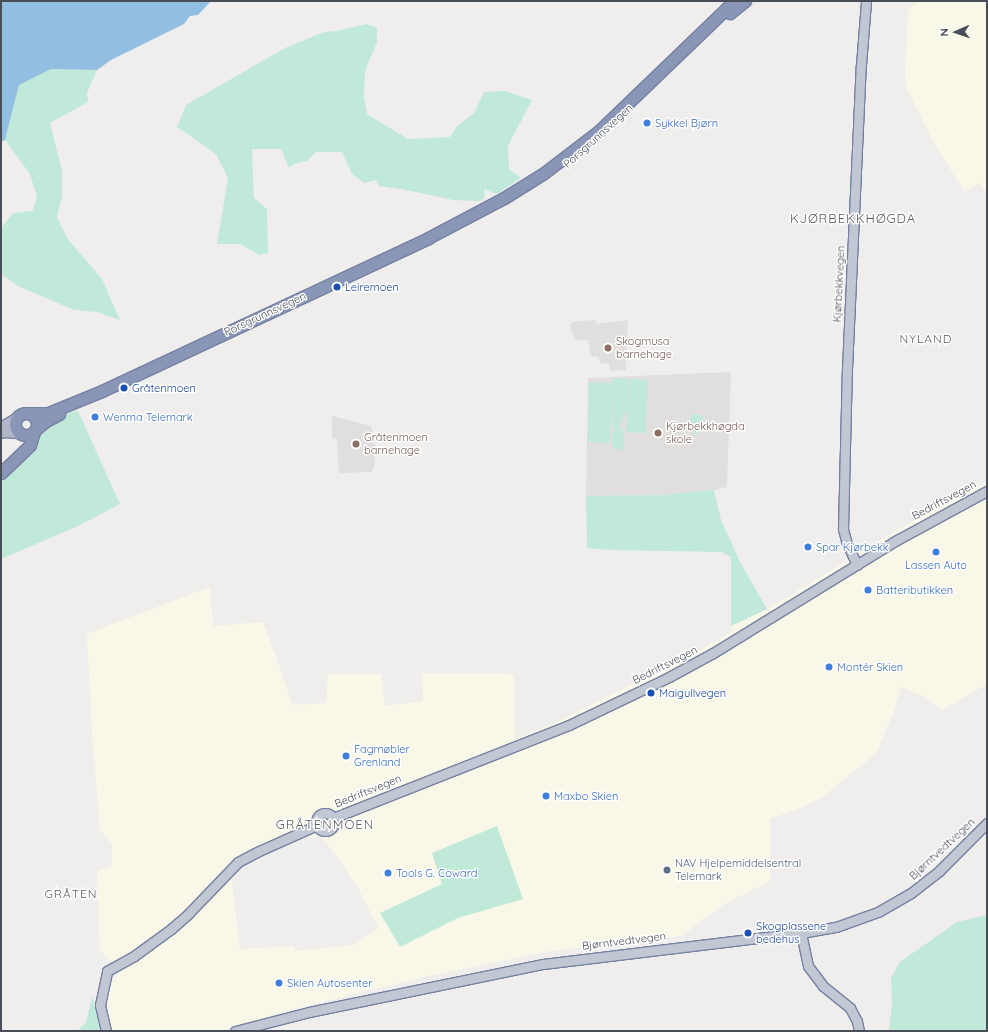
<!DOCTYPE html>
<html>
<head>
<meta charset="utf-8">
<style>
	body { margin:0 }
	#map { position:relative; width:988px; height:1032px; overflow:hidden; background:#f0eeed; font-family:Quicksand,sans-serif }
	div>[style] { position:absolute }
	.commercial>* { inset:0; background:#f9f8e8 }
	.education>* { inset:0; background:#e1dfde }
	.green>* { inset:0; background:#c0e9d9; transform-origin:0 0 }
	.water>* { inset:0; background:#92bfe1 }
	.roads { filter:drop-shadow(1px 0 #7581a2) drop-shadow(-1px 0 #7581a2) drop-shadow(0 1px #7581a2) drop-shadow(0 -1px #7581a2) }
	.secondary>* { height:9px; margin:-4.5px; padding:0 4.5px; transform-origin:4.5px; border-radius:4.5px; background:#c2c7d4 }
	.secondary>.ring { margin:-4.5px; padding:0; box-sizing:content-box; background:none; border:9px solid #c2c7d4; border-radius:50% }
	.primary>* { height:10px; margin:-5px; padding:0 5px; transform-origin:5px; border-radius:5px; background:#b0b7c9 }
	.highway>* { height:11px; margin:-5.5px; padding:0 5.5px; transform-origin:5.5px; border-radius:5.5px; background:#8a96b7 }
	.highway>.ring { margin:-5.5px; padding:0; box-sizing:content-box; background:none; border:11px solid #8a96b7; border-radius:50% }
	.dots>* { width:11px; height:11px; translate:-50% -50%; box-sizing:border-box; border:2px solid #fff; border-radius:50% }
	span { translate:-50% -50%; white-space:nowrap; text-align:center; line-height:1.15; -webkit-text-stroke:3px #fff; paint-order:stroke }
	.shop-label { font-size:11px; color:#366cbe }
	.left { translate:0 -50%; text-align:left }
	.street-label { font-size:11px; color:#484d58 }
	.transit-label { font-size:11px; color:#164399 }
	.education-label { font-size:11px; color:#785e54 }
	.service-label { font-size:11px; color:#4e5e75 }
	.neighbourhood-label { font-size:12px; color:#5b5c61; letter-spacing:1px }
	.quarter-label { font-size:13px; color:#5b5c61; letter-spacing:1px }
	.frame { position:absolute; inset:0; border:2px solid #484d58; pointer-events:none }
	.north { position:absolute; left:936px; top:12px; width:40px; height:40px; -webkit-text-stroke:3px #fff; paint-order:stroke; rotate:268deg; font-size:11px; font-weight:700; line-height:16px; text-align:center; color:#484d58 }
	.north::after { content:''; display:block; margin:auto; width:14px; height:18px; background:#484d58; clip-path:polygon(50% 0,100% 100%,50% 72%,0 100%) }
</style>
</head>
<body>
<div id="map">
	<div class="commercial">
		<div style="clip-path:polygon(917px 1px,987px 1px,987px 192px,979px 183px,965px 192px,935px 145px,907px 89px,905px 77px,908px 11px)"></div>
		<div style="clip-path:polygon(evenodd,987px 482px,987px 684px,942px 710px,927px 698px,901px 687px,893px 713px,876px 753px,824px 796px,803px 807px,770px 819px,770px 881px,724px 904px,681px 936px,549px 951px,419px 978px,290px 1010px,219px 1031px,108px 1031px,104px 995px,120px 971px,100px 950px,97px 871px,112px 866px,112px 844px,100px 829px,92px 733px,87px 634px,210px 587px,213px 626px,263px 622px,293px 705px,326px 703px,328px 674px,381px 674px,385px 706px,423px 701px,422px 673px,514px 674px,515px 739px,557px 722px,699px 651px,732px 632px,731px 626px,768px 609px,889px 535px,963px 493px,987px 482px,309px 837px,321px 837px,333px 851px,358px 888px,378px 927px,375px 931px,353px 945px,295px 951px,294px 946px,240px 949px,231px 874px,241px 864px,281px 846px,309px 837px)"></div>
	</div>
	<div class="education">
		<div style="clip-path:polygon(595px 320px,596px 324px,628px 320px,626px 370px,610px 371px,609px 363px,600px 364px,599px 357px,591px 356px,588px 340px,576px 340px,569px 325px,572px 322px)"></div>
		<div style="clip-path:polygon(731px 372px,727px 487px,714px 490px,661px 495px,586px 496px,588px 378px)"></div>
		<div style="clip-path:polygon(332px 416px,371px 426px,376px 448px,375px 462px,372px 472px,339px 473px,337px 440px,332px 437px)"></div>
	</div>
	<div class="green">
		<div style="clip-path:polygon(367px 24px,377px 28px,377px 42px,365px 71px,364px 96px,367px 114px,408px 139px,450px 137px,458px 125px,474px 113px,484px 92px,505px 91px,532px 100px,508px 146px,509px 169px,521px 178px,497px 194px,484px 189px,485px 197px,480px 201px,453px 200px,401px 189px,379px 186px,376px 180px,364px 183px,352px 174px,342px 152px,316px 152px,307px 161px,294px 164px,289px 168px,281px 149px,252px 149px,254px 198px,267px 209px,268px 253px,259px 255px,240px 244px,217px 244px,228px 178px,216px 154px,177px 127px,186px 105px,285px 48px,324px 32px,336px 31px)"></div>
		<div style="clip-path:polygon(51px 69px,97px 70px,87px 93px,88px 102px,50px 123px,62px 171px,62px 196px,57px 217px,67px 238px,102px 279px,120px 320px,97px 312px,74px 310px,18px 286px,1px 274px,1px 228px,13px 213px,33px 211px,37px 197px,30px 174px,5px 140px,19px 85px)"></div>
		<div style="clip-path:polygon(617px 378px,627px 379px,628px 381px,627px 412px,619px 425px,624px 433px,624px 446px,622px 450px,618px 450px,613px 448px,612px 442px,612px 434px,615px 430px,612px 426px,612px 388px,610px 443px,588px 442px,589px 382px,612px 383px,613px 379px)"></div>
		<div style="left:629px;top:379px;width:19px;height:53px;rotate:3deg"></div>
		<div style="clip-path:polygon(78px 411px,120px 504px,78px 526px,1px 559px,1px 482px,45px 425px,67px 413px)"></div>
		<div style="left:693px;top:413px;width:12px;height:18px;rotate:20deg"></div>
		<div style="clip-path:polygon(714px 490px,721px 520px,740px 562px,767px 609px,731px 626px,731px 557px,721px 552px,609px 550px,587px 548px,586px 496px,661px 495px)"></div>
		<div style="clip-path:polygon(497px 826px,523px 899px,458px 918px,400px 947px,380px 913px,442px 884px,432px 853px)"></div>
		<div style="clip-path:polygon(987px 915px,987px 1031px,889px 1031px,892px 1004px,891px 978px,900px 962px,957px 922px)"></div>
		<div style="clip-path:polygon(92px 996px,101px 1031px,77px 1031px,86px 1023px)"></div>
	</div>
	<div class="water">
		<div style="clip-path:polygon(1px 1px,211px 1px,198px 15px,190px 16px,184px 24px,111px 60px,97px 70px,51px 69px,19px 85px,5px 140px,1px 142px)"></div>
	</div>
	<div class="roads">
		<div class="secondary">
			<div style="left:857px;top:565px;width:23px;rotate:-115deg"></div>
			<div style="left:847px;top:544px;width:16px;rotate:-105deg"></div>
			<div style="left:843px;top:529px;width:160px;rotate:-88.6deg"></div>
			<div style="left:847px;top:369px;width:304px;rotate:-87.4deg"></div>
			<div style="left:861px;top:65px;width:64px;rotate:-85.5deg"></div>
			<div class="ring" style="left:316px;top:813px;width:9px;height:9px"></div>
			<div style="left:333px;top:818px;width:254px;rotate:-21.5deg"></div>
			<div style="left:569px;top:725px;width:111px;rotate:-25.6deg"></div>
			<div style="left:669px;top:677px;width:50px;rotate:-28.6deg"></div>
			<div style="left:713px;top:653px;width:216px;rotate:-31.6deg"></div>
			<div style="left:897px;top:540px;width:102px;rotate:-28.6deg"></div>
			<div style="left:801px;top:933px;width:34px;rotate:78deg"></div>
			<div style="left:808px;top:966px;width:25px;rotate:53deg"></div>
			<div style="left:823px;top:986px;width:35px;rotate:39deg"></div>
			<div style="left:850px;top:1008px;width:15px;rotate:62deg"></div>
			<div style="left:857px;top:1021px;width:10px;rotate:79deg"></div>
			<div style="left:106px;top:1031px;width:27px;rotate:-103deg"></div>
			<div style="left:100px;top:1005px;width:35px;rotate:-78deg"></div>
			<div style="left:107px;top:971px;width:31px;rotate:-29deg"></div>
			<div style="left:134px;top:956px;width:46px;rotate:-36.1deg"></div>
			<div style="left:171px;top:929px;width:23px;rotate:-41deg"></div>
			<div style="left:188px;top:914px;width:72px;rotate:-46.1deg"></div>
			<div style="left:238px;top:862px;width:24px;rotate:-28deg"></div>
			<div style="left:259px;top:851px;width:64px;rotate:-24.1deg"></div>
			<div style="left:235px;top:1031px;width:76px;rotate:-14.4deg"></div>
			<div style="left:309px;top:1012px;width:239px;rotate:-11.6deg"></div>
			<div style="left:543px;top:964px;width:260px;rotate:-6.9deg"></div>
			<div style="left:801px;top:933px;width:36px;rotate:-10deg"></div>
			<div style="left:836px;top:927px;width:45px;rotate:-19.7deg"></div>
			<div style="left:878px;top:912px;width:38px;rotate:-30deg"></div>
			<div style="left:911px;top:893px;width:36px;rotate:-38deg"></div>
			<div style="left:939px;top:871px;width:68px;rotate:-45deg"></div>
		</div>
		<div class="primary">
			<div style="left:1px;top:428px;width:17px;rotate:-31deg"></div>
			<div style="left:1px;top:433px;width:4px;rotate:-14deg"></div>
			<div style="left:5px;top:432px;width:14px;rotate:4deg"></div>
		</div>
		<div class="highway">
			<div style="left:730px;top:13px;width:19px;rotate:-39deg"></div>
			<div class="ring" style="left:15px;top:413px;width:11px;height:11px"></div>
			<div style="left:30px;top:413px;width:18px"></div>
			<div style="left:48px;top:413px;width:58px;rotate:-22.2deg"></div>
			<div style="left:102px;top:391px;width:360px;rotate:-25.1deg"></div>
			<div style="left:428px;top:238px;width:86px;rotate:-27.8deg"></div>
			<div style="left:504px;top:198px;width:47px;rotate:-32deg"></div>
			<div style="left:544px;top:173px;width:71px;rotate:-37.5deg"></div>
			<div style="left:600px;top:130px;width:186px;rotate:-43.9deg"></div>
			<div style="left:36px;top:429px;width:13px;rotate:-39deg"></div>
			<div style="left:46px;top:421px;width:15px;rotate:-28deg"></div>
			<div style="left:1px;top:473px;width:40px;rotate:-44deg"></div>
			<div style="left:30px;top:445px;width:14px;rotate:-73deg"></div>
		</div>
	</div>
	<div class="dots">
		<div style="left:647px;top:123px;background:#3f7fe0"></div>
		<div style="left:337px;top:287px;background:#1a4fb4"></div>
		<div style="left:608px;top:348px;background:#8d6e63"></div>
		<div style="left:124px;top:388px;background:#1a4fb4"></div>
		<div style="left:95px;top:417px;background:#3f7fe0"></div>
		<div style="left:658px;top:433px;background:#8d6e63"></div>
		<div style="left:356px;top:444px;background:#8d6e63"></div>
		<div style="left:808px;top:547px;background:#3f7fe0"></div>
		<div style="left:936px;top:552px;background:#3f7fe0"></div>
		<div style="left:868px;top:590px;background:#3f7fe0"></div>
		<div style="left:829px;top:667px;background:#3f7fe0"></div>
		<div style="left:651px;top:693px;background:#1a4fb4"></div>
		<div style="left:346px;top:756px;background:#3f7fe0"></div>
		<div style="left:546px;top:796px;background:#3f7fe0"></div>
		<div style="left:667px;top:870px;background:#5c6f8a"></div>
		<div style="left:388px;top:873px;background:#3f7fe0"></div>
		<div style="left:748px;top:933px;background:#1a4fb4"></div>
		<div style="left:279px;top:983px;background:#3f7fe0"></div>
	</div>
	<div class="shop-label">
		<span class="left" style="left:655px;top:123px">Sykkel Bjørn</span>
		<span class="left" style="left:103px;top:417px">Wenma Telemark</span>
		<span class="left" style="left:816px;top:547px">Spar Kjørbekk</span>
		<span style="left:936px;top:565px">Lassen Auto</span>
		<span class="left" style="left:876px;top:590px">Batteributikken</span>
		<span class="left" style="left:837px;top:667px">Montér Skien</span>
		<span class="left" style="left:354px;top:756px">Fagmøbler<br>Grenland</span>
		<span class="left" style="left:554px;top:796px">Maxbo Skien</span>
		<span class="left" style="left:396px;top:873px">Tools G. Coward</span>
		<span class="left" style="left:287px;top:983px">Skien Autosenter</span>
	</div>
	<div class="street-label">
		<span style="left:598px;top:136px;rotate:-42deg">Porsgrunnsvegen</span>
		<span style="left:839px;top:284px;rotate:-87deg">Kjørbekkvegen</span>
		<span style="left:265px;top:314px;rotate:-25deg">Porsgrunnsvegen</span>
		<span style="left:944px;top:500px;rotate:-28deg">Bedriftsvegen</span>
		<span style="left:665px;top:665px;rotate:-27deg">Bedriftsvegen</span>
		<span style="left:368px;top:791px;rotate:-22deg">Bedriftsvegen</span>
		<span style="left:942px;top:849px;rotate:-43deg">Bjørntvedtvegen</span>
		<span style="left:624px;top:941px;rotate:-7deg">Bjørntvedtvegen</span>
	</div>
	<div class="transit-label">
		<span class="left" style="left:345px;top:287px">Leiremoen</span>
		<span class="left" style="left:132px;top:388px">Gråtenmoen</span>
		<span class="left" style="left:659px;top:693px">Maigullvegen</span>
		<span class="left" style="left:756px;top:933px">Skogplassene<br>bedehus</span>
	</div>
	<div class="education-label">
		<span class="left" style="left:616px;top:348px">Skogmusa<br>barnehage</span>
		<span class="left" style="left:666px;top:433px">Kjørbekkhøgda<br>skole</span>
		<span class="left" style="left:364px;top:444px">Gråtenmoen<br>barnehage</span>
	</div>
	<div class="service-label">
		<span class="left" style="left:675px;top:870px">NAV Hjelpemiddelsentral<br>Telemark</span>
	</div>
	<div class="neighbourhood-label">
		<span style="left:926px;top:339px">NYLAND</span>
		<span style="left:71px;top:894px">GRÅTEN</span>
	</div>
	<div class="quarter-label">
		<span style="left:853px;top:218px">KJØRBEKKHØGDA</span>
		<span style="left:325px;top:824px">GRÅTENMOEN</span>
	</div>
	<div class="frame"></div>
	<div class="north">N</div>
</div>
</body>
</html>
